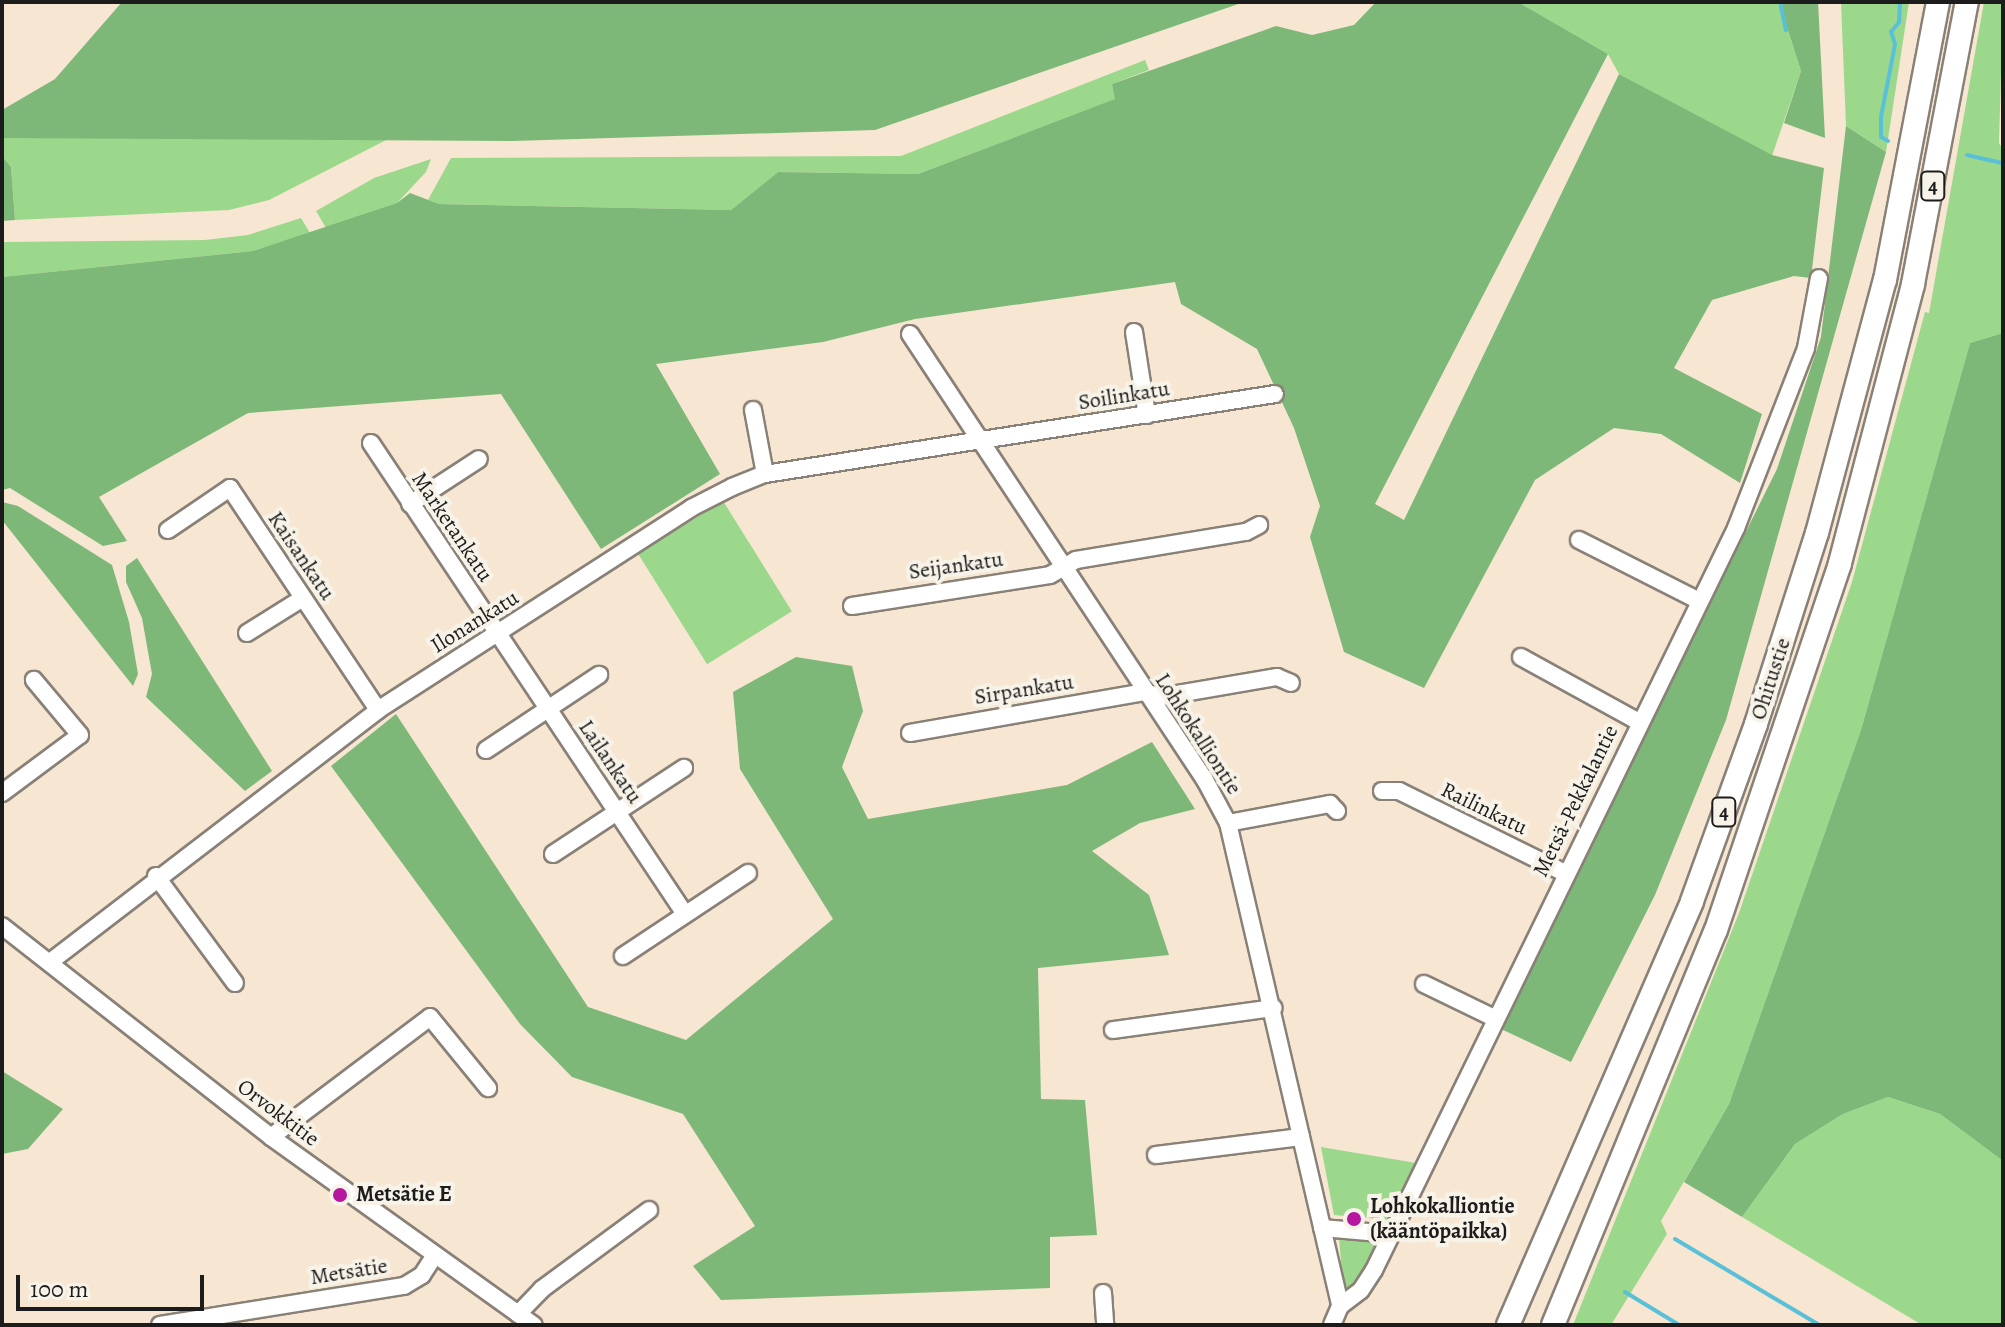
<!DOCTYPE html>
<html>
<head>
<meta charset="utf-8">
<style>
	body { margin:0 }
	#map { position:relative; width:2005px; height:1327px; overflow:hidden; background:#f6e6d2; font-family:Alegreya,serif }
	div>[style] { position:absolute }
	.green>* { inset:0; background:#9cd88c; transform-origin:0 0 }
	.forest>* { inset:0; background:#7db878 }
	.stream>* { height:4px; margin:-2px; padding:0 2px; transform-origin:2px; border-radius:2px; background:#5ac0d8 }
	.roads { filter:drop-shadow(2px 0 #898177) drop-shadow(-2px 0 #898177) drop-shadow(0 2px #898177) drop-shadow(0 -2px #898177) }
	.minor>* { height:16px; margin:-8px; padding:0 8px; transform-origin:8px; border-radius:8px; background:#fff }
	.highway>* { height:22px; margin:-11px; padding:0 11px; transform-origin:11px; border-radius:11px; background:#fff }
	.dots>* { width:22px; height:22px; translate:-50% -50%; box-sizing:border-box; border:4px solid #f7f3e8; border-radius:50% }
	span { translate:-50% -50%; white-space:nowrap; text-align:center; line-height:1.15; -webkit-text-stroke:8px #f7f3e8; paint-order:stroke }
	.shield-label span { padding:2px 6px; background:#f7f3e8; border:2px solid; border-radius:6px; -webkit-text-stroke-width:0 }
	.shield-label { font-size:20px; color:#1c1c1c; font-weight:700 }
	.street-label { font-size:22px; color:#1c1c1c }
	.poi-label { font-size:22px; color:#1c1c1c; font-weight:700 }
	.left { translate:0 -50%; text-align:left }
	.frame { position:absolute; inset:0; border:4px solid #1c1c1c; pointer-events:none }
	.scale { position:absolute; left:16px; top:1275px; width:188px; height:36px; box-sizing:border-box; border:4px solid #1c1c1c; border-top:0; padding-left:10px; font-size:24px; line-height:28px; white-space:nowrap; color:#1c1c1c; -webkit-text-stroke:6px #f7f3e8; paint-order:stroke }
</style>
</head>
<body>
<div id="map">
	<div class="green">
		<div style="clip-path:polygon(1518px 2px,1779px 2px,1801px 71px,1772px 156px,1619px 74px,1608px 54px)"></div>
		<div style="clip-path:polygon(1841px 2px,1909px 2px,1886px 152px,1846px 126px)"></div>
		<div style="clip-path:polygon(1984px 2px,2003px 2px,1999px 143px,2003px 149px,2003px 333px,1970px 343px,1861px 730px,1729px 1104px,1661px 1221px,1667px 1234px,1611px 1325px,1573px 1325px,1739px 913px,1852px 582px,1925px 312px,1929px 313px)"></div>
		<div style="clip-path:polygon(1145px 60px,1149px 70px,1112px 84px,1116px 99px,918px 174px,778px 172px,731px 210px,439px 204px,428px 200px,451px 158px,901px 156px)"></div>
		<div style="clip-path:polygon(392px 137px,269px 200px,229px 210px,15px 220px,11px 167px,2px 156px,2px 138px)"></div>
		<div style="clip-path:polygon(431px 159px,426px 172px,397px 203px,326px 228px,316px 211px,374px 178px)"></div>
		<div style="clip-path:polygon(301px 218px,310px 233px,253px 251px,2px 277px,2px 242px,205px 240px,248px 235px)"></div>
		<div style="left:723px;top:501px;width:130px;height:100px;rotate:58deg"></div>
		<div style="clip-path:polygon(1888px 1097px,1940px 1114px,2003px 1161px,2003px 1325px,1922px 1325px,1742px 1217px,1795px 1144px,1843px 1114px)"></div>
		<div style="clip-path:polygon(1321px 1147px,1416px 1163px,1391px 1220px,1334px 1215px)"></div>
		<div style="clip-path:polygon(1339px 1237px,1370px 1239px,1376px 1245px,1358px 1284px,1349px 1287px,1343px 1286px)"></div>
	</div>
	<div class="forest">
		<div style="clip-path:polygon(122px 2px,1244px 2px,875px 130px,513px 141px,2px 138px,2px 110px,55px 79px)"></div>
		<div style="clip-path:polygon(1376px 2px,1518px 2px,1608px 54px,1375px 504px,1404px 520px,1619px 74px,1772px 155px,1824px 168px,1811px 278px,1794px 276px,1712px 300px,1674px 368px,1762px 414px,1740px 483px,1661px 434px,1614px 428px,1535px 480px,1424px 688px,1344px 652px,1310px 537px,1320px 506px,1294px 428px,1257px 349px,1181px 304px,1175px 282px,915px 319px,823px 342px,656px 364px,720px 474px,601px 549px,501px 394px,248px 413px,99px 497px,127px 541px,103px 546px,10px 488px,2px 490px,2px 277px,253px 251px,397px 203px,410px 193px,439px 204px,731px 210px,778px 172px,918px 174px,1115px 99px,1112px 84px,1276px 26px,1312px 35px,1354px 25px)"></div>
		<div style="clip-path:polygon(1779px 2px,1818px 2px,1825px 138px,1784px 123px,1801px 71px)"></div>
		<div style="clip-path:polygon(1846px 126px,1886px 152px,1726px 720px,1655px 895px,1571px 1062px,1499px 1028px,1777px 469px,1821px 337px)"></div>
		<div style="clip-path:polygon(2px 156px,11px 167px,15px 220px,2px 221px)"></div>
		<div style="clip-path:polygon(2003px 333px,2003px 1161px,1940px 1114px,1888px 1097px,1843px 1114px,1795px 1144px,1742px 1217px,1684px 1182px,1729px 1104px,1861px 730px,1970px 343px)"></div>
		<div style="clip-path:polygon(2px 502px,18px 506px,112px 565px,129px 622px,138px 674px,133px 686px,2px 520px)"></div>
		<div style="clip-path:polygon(137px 558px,272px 771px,245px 791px,146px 697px,152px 674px,142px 618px,126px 582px,126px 566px)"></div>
		<div style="clip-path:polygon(796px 657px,852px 666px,863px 711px,842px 767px,868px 819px,1067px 785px,1152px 742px,1195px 809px,1140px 823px,1092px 851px,1149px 895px,1169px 955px,1038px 968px,1041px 1099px,1085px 1100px,1097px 1235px,1050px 1237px,1050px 1288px,721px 1300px,693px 1266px,755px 1226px,683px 1114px,572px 1077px,520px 1024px,331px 766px,396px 714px,588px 1007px,686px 1040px,833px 919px,740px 769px,733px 692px)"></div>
		<div style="clip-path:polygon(2px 1071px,63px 1109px,28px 1149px,2px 1154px)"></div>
	</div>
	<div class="stream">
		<div style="left:1780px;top:2px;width:29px;rotate:78deg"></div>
		<div style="left:1888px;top:141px;width:8px;rotate:-150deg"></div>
		<div style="left:1881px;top:137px;width:20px;rotate:-90deg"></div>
		<div style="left:1881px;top:117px;width:74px;rotate:-79.1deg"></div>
		<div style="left:1895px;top:44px;width:13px;rotate:-108deg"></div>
		<div style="left:1891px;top:32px;width:13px;rotate:-51deg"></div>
		<div style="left:1899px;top:22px;width:20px;rotate:-87deg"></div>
		<div style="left:1967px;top:155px;width:37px;rotate:13deg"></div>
		<div style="left:2003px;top:214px;width:22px;rotate:90deg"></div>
		<div style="left:1675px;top:1239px;width:168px;rotate:30.8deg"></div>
		<div style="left:1625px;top:1292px;width:63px;rotate:31.4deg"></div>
	</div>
	<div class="roads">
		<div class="minor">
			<div style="left:1134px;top:332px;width:84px;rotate:81.1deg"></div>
			<div style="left:910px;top:334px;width:535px;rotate:56.52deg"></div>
			<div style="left:1205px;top:780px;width:49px;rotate:61.9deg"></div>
			<div style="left:1228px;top:823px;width:496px;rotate:76.9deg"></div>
			<div style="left:753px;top:410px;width:65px;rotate:79.4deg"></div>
			<div style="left:371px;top:443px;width:566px;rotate:56.31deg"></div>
			<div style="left:410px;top:504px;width:82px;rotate:-33.1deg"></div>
			<div style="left:168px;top:530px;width:75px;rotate:-34.1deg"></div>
			<div style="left:230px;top:488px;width:267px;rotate:56.3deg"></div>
			<div style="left:1579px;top:540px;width:135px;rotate:26.9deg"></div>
			<div style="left:852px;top:606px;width:200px;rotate:-8.9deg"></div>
			<div style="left:1050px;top:575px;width:30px;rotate:-30deg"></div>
			<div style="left:1076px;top:560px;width:172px;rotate:-9.4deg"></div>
			<div style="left:1246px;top:532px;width:15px;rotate:-28deg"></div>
			<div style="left:247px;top:633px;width:66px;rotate:-32deg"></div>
			<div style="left:1521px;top:657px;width:135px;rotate:28.8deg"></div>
			<div style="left:910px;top:733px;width:239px;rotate:-9.9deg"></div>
			<div style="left:1145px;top:692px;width:16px;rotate:18deg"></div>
			<div style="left:1160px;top:697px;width:119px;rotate:-9.7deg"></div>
			<div style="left:1277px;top:677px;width:15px;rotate:23deg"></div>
			<div style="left:486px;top:750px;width:136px;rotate:-33.6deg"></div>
			<div style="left:1382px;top:791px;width:17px"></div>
			<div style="left:1399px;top:791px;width:185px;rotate:26.3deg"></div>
			<div style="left:2px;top:793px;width:97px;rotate:-36.6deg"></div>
			<div style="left:80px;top:735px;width:72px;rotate:-129.9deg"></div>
			<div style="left:1228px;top:823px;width:104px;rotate:-10.6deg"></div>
			<div style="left:1330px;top:804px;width:10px;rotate:45deg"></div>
			<div style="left:553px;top:854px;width:157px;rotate:-33.3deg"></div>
			<div style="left:156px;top:876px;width:133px;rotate:53.6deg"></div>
			<div style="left:2px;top:926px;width:342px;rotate:38.1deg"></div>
			<div style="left:271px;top:1137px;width:323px;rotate:35.6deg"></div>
			<div style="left:623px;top:956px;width:150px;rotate:-33.6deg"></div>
			<div style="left:50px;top:962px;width:414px;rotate:-37.5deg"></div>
			<div style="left:378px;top:710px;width:373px;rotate:-32.8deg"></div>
			<div style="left:691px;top:508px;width:46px;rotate:-27.1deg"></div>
			<div style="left:732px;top:487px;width:35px;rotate:-22deg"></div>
			<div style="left:765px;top:474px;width:516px;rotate:-8.91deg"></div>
			<div style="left:1424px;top:984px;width:78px;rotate:25.9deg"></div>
			<div style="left:1113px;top:1030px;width:162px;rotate:-7.8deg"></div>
			<div style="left:271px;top:1137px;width:199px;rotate:-37deg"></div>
			<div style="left:430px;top:1017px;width:92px;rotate:50.8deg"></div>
			<div style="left:1156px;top:1155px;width:146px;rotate:-7.1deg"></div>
			<div style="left:1322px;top:1228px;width:69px;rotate:5deg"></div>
			<div style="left:1103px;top:1293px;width:32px;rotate:86deg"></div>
			<div style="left:518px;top:1314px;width:35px;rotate:-46deg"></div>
			<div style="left:542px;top:1289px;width:133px;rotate:-36.4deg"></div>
			<div style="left:160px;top:1325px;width:247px;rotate:-9.1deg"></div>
			<div style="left:404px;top:1286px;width:21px;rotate:-31deg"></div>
			<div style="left:422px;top:1275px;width:24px;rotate:-57deg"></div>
			<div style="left:1332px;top:1325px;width:21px;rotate:-67deg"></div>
			<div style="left:1340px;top:1306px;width:26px;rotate:-37deg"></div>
			<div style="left:1361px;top:1290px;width:24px;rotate:-57deg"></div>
			<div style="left:1374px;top:1270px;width:826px;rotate:-63.99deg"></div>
			<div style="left:1736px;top:528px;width:193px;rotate:-68.7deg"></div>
			<div style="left:1806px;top:348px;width:71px;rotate:-79.5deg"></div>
		</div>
		<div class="highway">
			<div style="left:1508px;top:1325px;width:462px;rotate:-66.5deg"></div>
			<div style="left:1692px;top:901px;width:188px;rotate:-70.1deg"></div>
			<div style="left:1756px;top:724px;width:201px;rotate:-72.3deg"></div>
			<div style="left:1817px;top:533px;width:262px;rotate:-75deg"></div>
			<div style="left:1885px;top:280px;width:283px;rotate:-79.2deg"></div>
			<div style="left:1553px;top:1325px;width:427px;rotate:-67.6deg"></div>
			<div style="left:1716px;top:930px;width:387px;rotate:-71.3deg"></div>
			<div style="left:1840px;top:563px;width:288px;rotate:-75.3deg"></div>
			<div style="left:1913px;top:284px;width:287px;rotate:-79.2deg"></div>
		</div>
	</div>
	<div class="dots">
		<div style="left:340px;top:1195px;background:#b5179e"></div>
		<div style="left:1354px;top:1219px;background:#b5179e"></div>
	</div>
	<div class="shield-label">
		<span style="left:1933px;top:186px">4</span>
		<span style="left:1724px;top:812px">4</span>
	</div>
	<div class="street-label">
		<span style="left:1124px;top:396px;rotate:-9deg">Soilinkatu</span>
		<span style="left:452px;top:527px;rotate:56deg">Marketankatu</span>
		<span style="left:301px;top:556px;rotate:56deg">Kaisankatu</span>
		<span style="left:956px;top:566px;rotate:-8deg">Seijankatu</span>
		<span style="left:475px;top:622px;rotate:-32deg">Ilonankatu</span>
		<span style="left:1771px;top:679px;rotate:-72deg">Ohitustie</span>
		<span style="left:1024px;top:690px;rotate:-9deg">Sirpankatu</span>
		<span style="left:1198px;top:734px;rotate:57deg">Lohkokalliontie</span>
		<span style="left:610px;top:762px;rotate:56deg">Lailankatu</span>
		<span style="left:1576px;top:801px;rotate:-64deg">Metsä-Pekkalantie</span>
		<span style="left:1484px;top:809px;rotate:26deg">Railinkatu</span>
		<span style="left:278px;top:1113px;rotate:37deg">Orvokkitie</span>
		<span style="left:349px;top:1272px;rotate:-9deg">Metsätie</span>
	</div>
	<div class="poi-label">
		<span class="left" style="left:356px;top:1195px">Metsätie E</span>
		<span class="left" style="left:1370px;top:1219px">Lohkokalliontie<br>(kääntöpaikka)</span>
	</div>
	<div class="frame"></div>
	<div class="scale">100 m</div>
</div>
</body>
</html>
